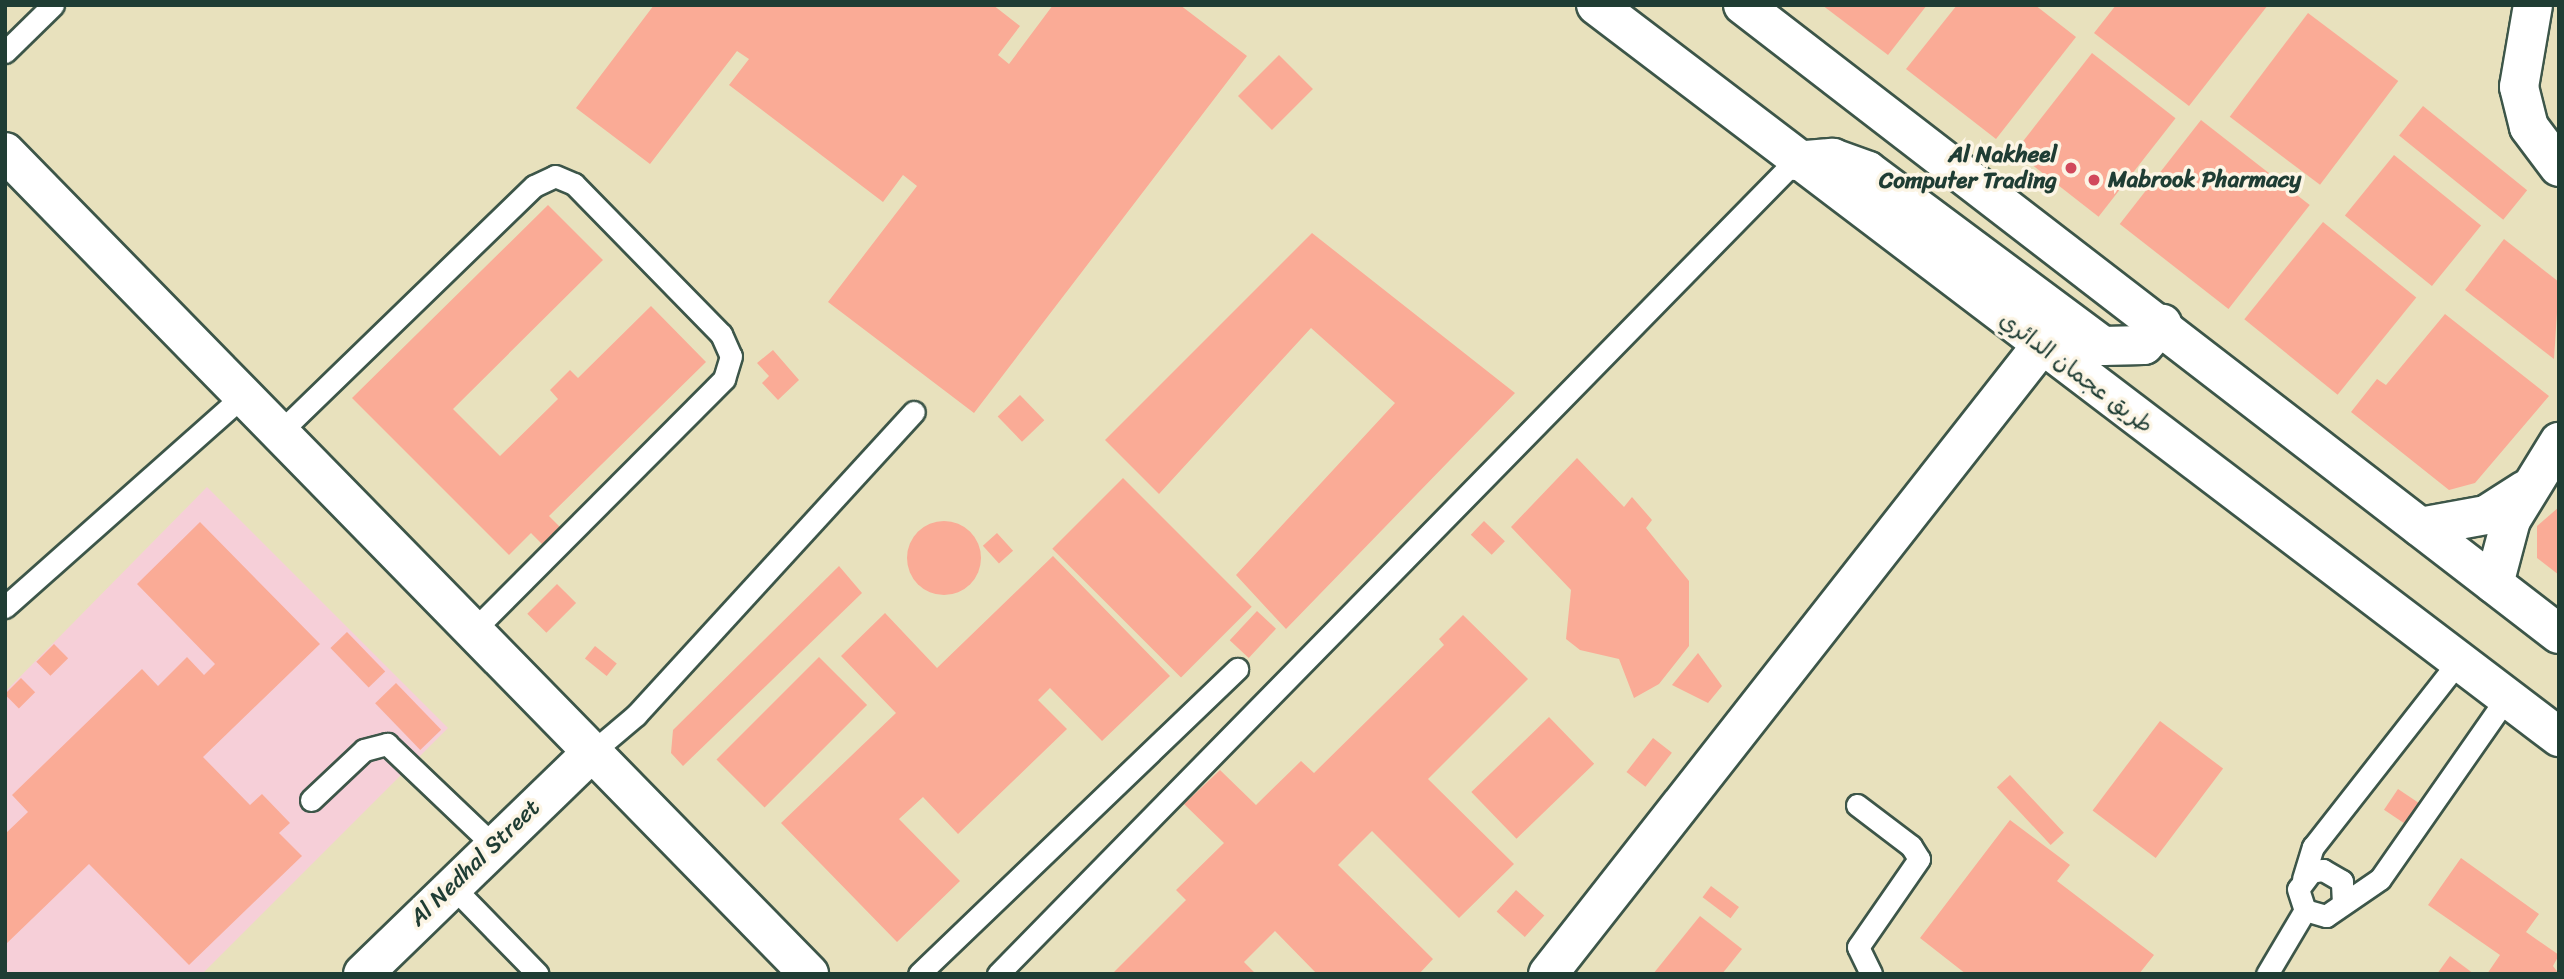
<!DOCTYPE html>
<html>
<head>
<meta charset="utf-8">
<style>
	body { margin:0 }
	#map { position:relative; width:2564px; height:979px; overflow:hidden; background:#e8e1bd; font-family:Sriracha,"Playpen Sans Arabic",sans-serif }
	div>[style] { position:absolute }
	.built>* { inset:0; background:#f6cfd8 }
	.building>* { inset:0; background:#faab96; transform-origin:0 0 }
	.round { border-radius:50% }
	.roads { filter:drop-shadow(2px 0 #3d5649) drop-shadow(-2px 0 #3d5649) drop-shadow(0 2px #3d5649) drop-shadow(0 -2px #3d5649) }
	.lane>* { height:21px; margin:-10.5px; padding:0 10.5px; transform-origin:10.5px; border-radius:10.5px; background:#fff }
	.street>* { height:38px; margin:-19px; padding:0 19px; transform-origin:19px; border-radius:19px; background:#fff }
	.secondary>* { height:38px; margin:-19px; padding:0 19px; transform-origin:19px; border-radius:19px; background:#fff }
	.dots>* { width:19px; height:19px; translate:-50% -50%; box-sizing:border-box; border:4px solid #fcf5e5; border-radius:50% }
	span { translate:-50% -50%; white-space:nowrap; text-align:center; line-height:1.15; -webkit-text-stroke:7px #fcf5e5; paint-order:stroke }
	.poi-label { font-size:23px; color:#1f3d34; font-weight:700 }
	.right { translate:-100% -50%; text-align:right }
	.left { translate:0 -50%; text-align:left }
	.street-label { font-size:23px; color:#1f3d34 }
	.frame { position:absolute; inset:0; border:7px solid #1f3d34; pointer-events:none }
</style>
</head>
<body>
<div id="map">
	<div class="built">
		<div style="clip-path:polygon(207px 487px,448px 728px,202px 974px,5px 974px,5px 692px)"></div>
	</div>
	<div class="building">
		<div style="clip-path:polygon(654px 5px,993px 5px,1020px 26px,998px 55px,1009px 64px,1053px 5px,1180px 5px,1247px 56px,974px 413px,828px 302px,917px 186px,903px 175px,883px 202px,729px 85px,749px 59px,737px 51px,650px 164px,576px 108px)"></div>
		<div style="clip-path:polygon(1822px 5px,1927px 5px,1888px 55px)"></div>
		<div style="clip-path:polygon(1957px 5px,2035px 5px,2076px 37px,1996px 139px,1906px 69px)"></div>
		<div style="clip-path:polygon(2116px 5px,2268px 5px,2189px 106px,2094px 33px)"></div>
		<div style="left:2308px;top:13px;width:113px;height:130px;rotate:37deg"></div>
		<div style="left:2092px;top:53px;width:106px;height:125px;rotate:38deg"></div>
		<div style="left:1279px;top:55px;width:48px;height:58px;rotate:45deg"></div>
		<div style="left:2423px;top:106px;width:134px;height:38px;rotate:39deg"></div>
		<div style="left:2201px;top:120px;width:138px;height:132px;rotate:38deg"></div>
		<div style="left:2394px;top:155px;width:112px;height:78px;rotate:39deg"></div>
		<div style="clip-path:polygon(548px 205px,603px 260px,453px 409px,500px 456px,558px 399px,550px 390px,570px 370px,578px 378px,651px 306px,706px 362px,549px 516px,561px 528px,543px 545px,531px 533px,509px 555px,352px 398px)"></div>
		<div style="left:2323px;top:222px;width:120px;height:125px;rotate:39deg"></div>
		<div style="clip-path:polygon(1312px 233px,1515px 393px,1286px 629px,1236px 575px,1395px 403px,1311px 328px,1159px 494px,1105px 440px)"></div>
		<div style="clip-path:polygon(2504px 239px,2559px 282px,2554px 359px,2465px 290px)"></div>
		<div style="clip-path:polygon(2445px 314px,2549px 396px,2475px 483px,2449px 490px,2351px 412px,2377px 379px,2386px 385px)"></div>
		<div style="clip-path:polygon(773px 350px,799px 380px,778px 400px,762px 383px,769px 376px,757px 363px)"></div>
		<div style="left:1020px;top:395px;width:35px;height:31px;rotate:46deg"></div>
		<div style="clip-path:polygon(1577px 458px,1624px 507px,1632px 497px,1652px 520px,1646px 528px,1689px 581px,1689px 646px,1659px 684px,1634px 698px,1619px 659px,1580px 650px,1566px 639px,1571px 590px,1511px 527px)"></div>
		<div style="left:1123px;top:478px;width:182px;height:100px;rotate:45deg"></div>
		<div style="clip-path:polygon(2559px 507px,2559px 575px,2537px 558px,2537px 526px)"></div>
		<div style="left:1484px;top:521px;width:29px;height:19px;rotate:44deg"></div>
		<div class="round" style="left:907px;top:521px;width:74px;height:74px"></div>
		<div style="clip-path:polygon(200px 522px,320px 644px,203px 757px,250px 805px,262px 794px,290px 823px,279px 833px,302px 856px,189px 965px,89px 864px,5px 945px,5px 834px,28px 812px,12px 795px,142px 669px,158px 686px,187px 657px,204px 675px,215px 664px,137px 584px)"></div>
		<div style="left:997px;top:533px;width:24px;height:19px;rotate:48deg"></div>
		<div style="clip-path:polygon(1053px 556px,1170px 676px,1102px 741px,1050px 688px,1038px 700px,1067px 729px,958px 834px,923px 797px,899px 819px,960px 881px,897px 942px,781px 823px,896px 713px,841px 656px,885px 613px,937px 668px)"></div>
		<div style="clip-path:polygon(839px 566px,862px 593px,683px 766px,671px 753px,673px 730px)"></div>
		<div style="left:557px;top:584px;width:27px;height:42px;rotate:45deg"></div>
		<div style="left:1257px;top:611px;width:26px;height:40px;rotate:43deg"></div>
		<div style="clip-path:polygon(1463px 615px,1528px 679px,1428px 779px,1514px 864px,1459px 918px,1372px 831px,1338px 865px,1433px 959px,1419px 974px,1317px 974px,1275px 931px,1244px 962px,1256px 974px,1112px 974px,1186px 900px,1176px 890px,1224px 843px,1184px 804px,1220px 770px,1256px 805px,1301px 761px,1314px 773px,1444px 645px,1439px 639px)"></div>
		<div style="left:347px;top:632px;width:55px;height:23px;rotate:46deg"></div>
		<div style="left:54px;top:644px;width:20px;height:25px;rotate:45deg"></div>
		<div style="left:595px;top:646px;width:28px;height:16px;rotate:39deg"></div>
		<div style="clip-path:polygon(1698px 653px,1722px 686px,1708px 703px,1672px 685px)"></div>
		<div style="left:819px;top:657px;width:68px;height:145px;rotate:45deg"></div>
		<div style="left:21px;top:678px;width:20px;height:23px;rotate:45deg"></div>
		<div style="left:396px;top:683px;width:65px;height:29px;rotate:46deg"></div>
		<div style="left:1549px;top:717px;width:65px;height:108px;rotate:46deg"></div>
		<div style="left:2160px;top:721px;width:79px;height:112px;rotate:37deg"></div>
		<div style="left:1653px;top:738px;width:24px;height:43px;rotate:38deg"></div>
		<div style="left:2010px;top:775px;width:79px;height:18px;rotate:47deg"></div>
		<div style="left:2398px;top:789px;width:27px;height:25px;rotate:34deg"></div>
		<div style="clip-path:polygon(2010px 820px,2070px 865px,2057px 881px,2154px 955px,2139px 974px,1966px 974px,1920px 938px)"></div>
		<div style="clip-path:polygon(2461px 858px,2539px 914px,2526px 932px,2559px 955px,2553px 966px,2559px 974px,2487px 974px,2500px 955px,2428px 905px)"></div>
		<div style="left:1711px;top:886px;width:35px;height:14px;rotate:37deg"></div>
		<div style="left:1516px;top:890px;width:38px;height:29px;rotate:42deg"></div>
		<div style="clip-path:polygon(1700px 916px,1742px 949px,1722px 974px,1653px 974px)"></div>
		<div style="clip-path:polygon(2450px 956px,2474px 974px,2437px 974px)"></div>
	</div>
	<div class="roads">
		<div class="lane">
			<div style="left:5px;top:52px;width:67px;rotate:-44.4deg"></div>
			<div style="left:279px;top:433px;width:355px;rotate:-44.1deg"></div>
			<div style="left:534px;top:186px;width:23px;rotate:-25deg"></div>
			<div style="left:555px;top:176px;width:21px;rotate:23deg"></div>
			<div style="left:574px;top:184px;width:210px;rotate:45.6deg"></div>
			<div style="left:721px;top:334px;width:24px;rotate:66deg"></div>
			<div style="left:731px;top:356px;width:24px;rotate:107deg"></div>
			<div style="left:724px;top:379px;width:356px;rotate:134.9deg"></div>
			<div style="left:5px;top:607px;width:318px;rotate:-41.6deg"></div>
			<div style="left:590px;top:754px;width:60px;rotate:-40.3deg"></div>
			<div style="left:636px;top:715px;width:411px;rotate:-47.5deg"></div>
			<div style="left:311px;top:800px;width:73px;rotate:-43.3deg"></div>
			<div style="left:364px;top:750px;width:24px;rotate:-15deg"></div>
			<div style="left:387px;top:744px;width:145px;rotate:43.6deg"></div>
			<div style="left:1857px;top:805px;width:68px;rotate:37.2deg"></div>
			<div style="left:1911px;top:846px;width:15px;rotate:58deg"></div>
			<div style="left:1919px;top:859px;width:107px;rotate:124.7deg"></div>
			<div style="left:1858px;top:947px;width:30px;rotate:64deg"></div>
			<div style="left:2303px;top:879px;width:34px;rotate:-73deg"></div>
			<div style="left:2313px;top:847px;width:236px;rotate:-51.9deg"></div>
			<div style="left:451px;top:885px;width:124px;rotate:45.7deg"></div>
			<div style="left:2343px;top:903px;width:22px;rotate:-93deg"></div>
			<div style="left:2342px;top:881px;width:22px;rotate:-150deg"></div>
			<div style="left:2323px;top:870px;width:12px;rotate:171deg"></div>
			<div style="left:2311px;top:872px;width:21px;rotate:127deg"></div>
			<div style="left:2298px;top:889px;width:22px;rotate:72deg"></div>
			<div style="left:2305px;top:910px;width:22px;rotate:16deg"></div>
			<div style="left:2326px;top:916px;width:65px;rotate:-34.4deg"></div>
			<div style="left:2380px;top:879px;width:222px;rotate:-55.1deg"></div>
			<div style="left:919px;top:974px;width:441px;rotate:-43.8deg"></div>
			<div style="left:998px;top:974px;width:1138px;rotate:-45.57deg"></div>
			<div style="left:2267px;top:974px;width:74px;rotate:-59.3deg"></div>
		</div>
		<div class="street">
			<div style="left:2533px;top:5px;width:83px;rotate:99.7deg"></div>
			<div style="left:2519px;top:87px;width:41px;rotate:76deg"></div>
			<div style="left:2529px;top:127px;width:50px;rotate:53.1deg"></div>
			<div style="left:5px;top:152px;width:1150px;rotate:45.63deg"></div>
			<div style="left:2420px;top:527px;width:67px;rotate:-10.3deg"></div>
			<div style="left:2486px;top:515px;width:46px;rotate:-32.7deg"></div>
			<div style="left:2494px;top:584px;width:66px;rotate:-75.1deg"></div>
			<div style="left:2511px;top:520px;width:92px;rotate:-58.4deg"></div>
			<div style="left:363px;top:974px;width:316px;rotate:-44.1deg"></div>
			<div style="left:1548px;top:974px;width:798px;rotate:-51.87deg"></div>
		</div>
		<div class="secondary">
			<div style="left:1596px;top:5px;width:1210px;rotate:37.24deg"></div>
			<div style="left:1743px;top:5px;width:1030px;rotate:37.63deg"></div>
			<div style="left:1795px;top:161px;width:38px;rotate:-5deg"></div>
			<div style="left:1833px;top:158px;width:37px;rotate:20deg"></div>
			<div style="left:1868px;top:171px;width:293px;rotate:36.7deg"></div>
			<div style="left:2103px;top:346px;width:41px;rotate:-1.4deg"></div>
			<div style="left:2144px;top:345px;width:28px;rotate:-49deg"></div>
		</div>
	</div>
	<div class="dots">
		<div style="left:2071px;top:168px;background:#d1495b"></div>
		<div style="left:2094px;top:180px;background:#d1495b"></div>
	</div>
	<div class="poi-label">
		<span class="right" style="left:2057px;top:168px">Al Nakheel<br>Computer Trading</span>
		<span class="left" style="left:2108px;top:180px">Mabrook Pharmacy</span>
	</div>
	<div class="street-label">
		<span style="left:2076px;top:373px;rotate:37deg">طريق عجمان الدائري</span>
		<span style="left:475px;top:863px;rotate:-44deg">Al Nedhal Street</span>
	</div>
	<div class="frame"></div>
</div>
</body>
</html>
